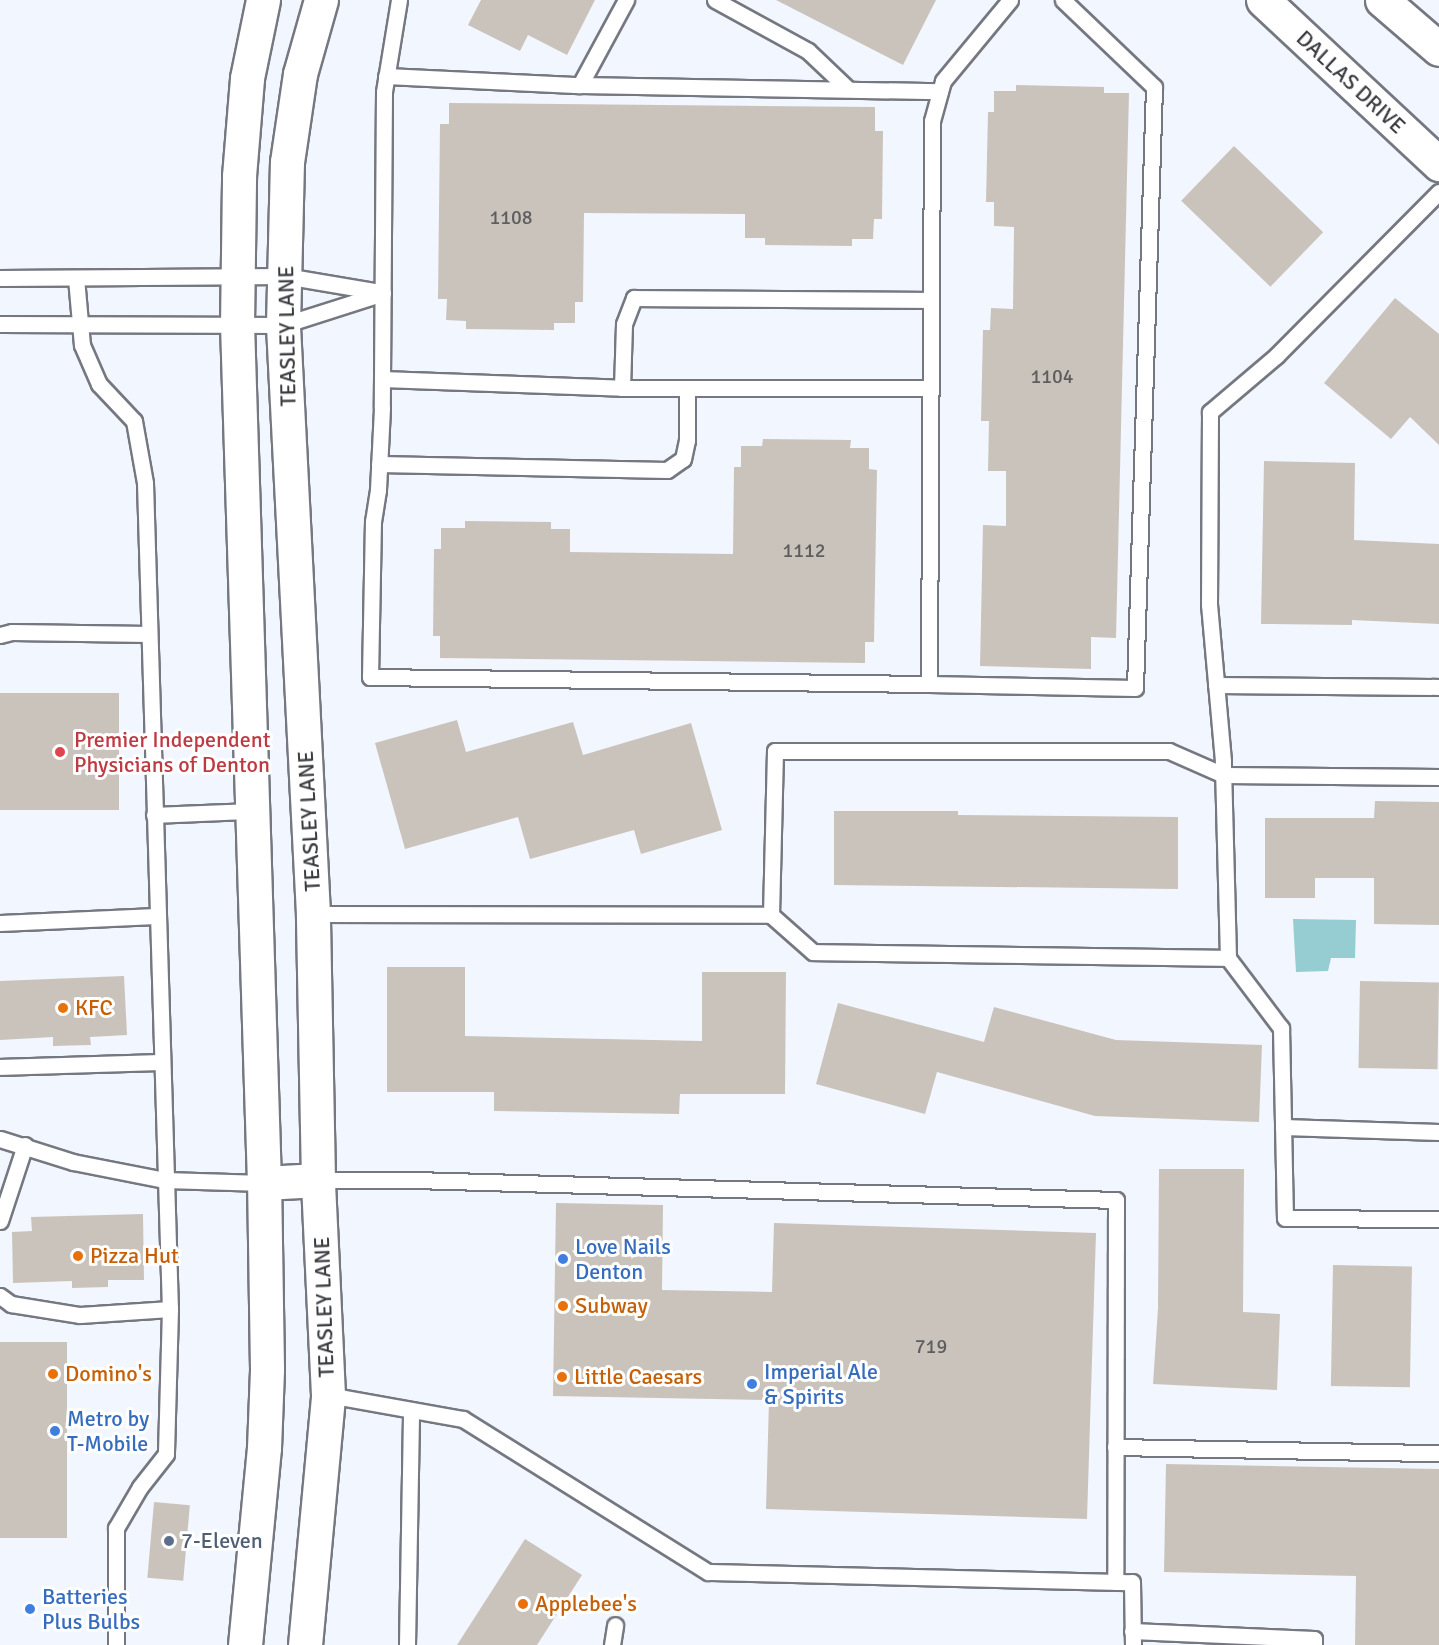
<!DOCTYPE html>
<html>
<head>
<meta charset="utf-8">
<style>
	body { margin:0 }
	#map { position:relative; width:1439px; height:1645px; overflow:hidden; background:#f2f6ff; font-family:Signika,sans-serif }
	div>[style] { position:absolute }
	.water>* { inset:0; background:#95cdd2 }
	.building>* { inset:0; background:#cac3bc; transform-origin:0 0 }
	.roads { filter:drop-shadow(2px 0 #757880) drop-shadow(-2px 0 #757880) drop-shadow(0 2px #757880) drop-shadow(0 -2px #757880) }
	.lane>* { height:15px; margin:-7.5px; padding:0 7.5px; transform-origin:7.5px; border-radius:7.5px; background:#fff }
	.secondary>* { height:33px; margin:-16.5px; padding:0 16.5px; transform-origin:16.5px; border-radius:16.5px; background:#fff }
	.primary>* { height:33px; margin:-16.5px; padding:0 16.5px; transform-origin:16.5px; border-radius:16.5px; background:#fff }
	.dots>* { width:16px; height:16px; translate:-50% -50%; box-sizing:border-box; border:3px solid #fff; border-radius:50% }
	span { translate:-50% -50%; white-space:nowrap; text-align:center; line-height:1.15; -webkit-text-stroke:6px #fff; paint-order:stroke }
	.number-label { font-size:20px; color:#5f5e5f }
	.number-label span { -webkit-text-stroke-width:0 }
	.street-label { font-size:22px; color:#3b3c40 }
	.health-label { font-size:22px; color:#be3a42 }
	.left { translate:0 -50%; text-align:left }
	.food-label { font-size:22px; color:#c56008 }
	.shop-label { font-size:22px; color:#366cbe }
	.service-label { font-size:22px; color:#4e5e75 }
</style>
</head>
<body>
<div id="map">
	<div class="water">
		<div style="clip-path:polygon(1293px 919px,1356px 920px,1355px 958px,1331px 958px,1328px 971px,1296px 972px)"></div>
	</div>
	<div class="building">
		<div style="clip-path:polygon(481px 0,595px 0,567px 55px,528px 35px,520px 51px,468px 25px)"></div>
		<div style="clip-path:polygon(776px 0,936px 0,903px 65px)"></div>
		<div style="clip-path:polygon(1016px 85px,1104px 87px,1104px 93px,1129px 93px,1116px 638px,1091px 637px,1091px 669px,980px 666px,983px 525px,1006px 526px,1006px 471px,988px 471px,989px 421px,981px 421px,983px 330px,990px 330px,991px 308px,1013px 309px,1014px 227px,994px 226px,994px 202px,986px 202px,988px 112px,994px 112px,994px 91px,1016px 91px)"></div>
		<div style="clip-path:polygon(449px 103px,875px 107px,875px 131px,883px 131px,882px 219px,874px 219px,873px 239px,852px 239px,852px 246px,765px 245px,765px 238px,745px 238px,745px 214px,584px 213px,583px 302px,575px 302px,575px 323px,554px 323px,554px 330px,466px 329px,466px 321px,446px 320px,447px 299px,438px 299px,440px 124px,449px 124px)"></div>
		<div style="left:1234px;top:146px;width:124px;height:76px;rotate:44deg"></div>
		<div style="clip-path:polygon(1395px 298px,1439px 334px,1439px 445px,1410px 417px,1391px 439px,1324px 383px)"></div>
		<div style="clip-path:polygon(763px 439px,851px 440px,850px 448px,869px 448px,869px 469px,877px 470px,874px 642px,865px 642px,865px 663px,440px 658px,440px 636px,433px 636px,434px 549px,441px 549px,441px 528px,465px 528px,465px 521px,551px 522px,551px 529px,570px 529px,570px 552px,733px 554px,734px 467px,741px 467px,741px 446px,762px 446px)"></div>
		<div style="clip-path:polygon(1264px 461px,1355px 463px,1354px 540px,1439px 544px,1439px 624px,1352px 620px,1352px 625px,1261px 624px)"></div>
		<div style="left:119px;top:693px;width:117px;height:119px;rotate:90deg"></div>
		<div style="clip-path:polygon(457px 720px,466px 752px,573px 722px,583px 755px,691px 723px,722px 830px,641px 854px,634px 830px,530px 859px,518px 817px,405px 849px,375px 743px)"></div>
		<div style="clip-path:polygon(1375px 801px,1439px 802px,1439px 925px,1374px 924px,1374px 878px,1315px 878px,1315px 898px,1265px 898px,1265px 818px,1374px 818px)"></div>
		<div style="clip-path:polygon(834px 811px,958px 811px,958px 815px,1178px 817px,1178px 889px,834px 885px)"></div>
		<div style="clip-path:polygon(387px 967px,465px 967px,465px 1036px,702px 1041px,702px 972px,786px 972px,785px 1094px,680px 1094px,679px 1114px,494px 1111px,494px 1092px,387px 1092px)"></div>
		<div style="clip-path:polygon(124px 976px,127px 1035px,90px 1037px,91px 1045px,53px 1046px,53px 1037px,0 1040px,0 981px)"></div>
		<div style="left:1360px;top:981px;width:79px;height:87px;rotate:1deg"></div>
		<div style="clip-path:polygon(838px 1003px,984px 1042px,994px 1007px,1116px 1040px,1262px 1045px,1259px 1122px,1095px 1116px,937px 1072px,925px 1114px,816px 1084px)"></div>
		<div style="clip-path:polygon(1159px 1169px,1244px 1169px,1243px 1312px,1280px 1314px,1277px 1390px,1153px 1384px,1158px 1308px)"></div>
		<div style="clip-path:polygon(556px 1203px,663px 1205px,662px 1290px,772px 1292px,774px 1223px,1096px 1233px,1087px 1519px,766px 1509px,769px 1400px,553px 1396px)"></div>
		<div style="clip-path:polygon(143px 1214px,144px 1280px,108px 1280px,108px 1287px,72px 1288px,72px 1281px,13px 1283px,12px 1232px,32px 1231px,31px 1217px)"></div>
		<div style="left:1333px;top:1265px;width:79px;height:121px;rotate:1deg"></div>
		<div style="left:0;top:1342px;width:67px;height:196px"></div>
		<div style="clip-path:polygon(1166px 1464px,1439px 1469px,1439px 1645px,1355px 1645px,1356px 1576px,1164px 1572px)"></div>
		<div style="left:154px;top:1502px;width:36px;height:76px;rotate:5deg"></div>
		<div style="clip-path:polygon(525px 1539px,582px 1575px,537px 1645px,457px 1645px)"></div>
	</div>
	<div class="roads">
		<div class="lane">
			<div style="left:399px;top:0;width:93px;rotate:99.3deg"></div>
			<div style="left:384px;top:92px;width:316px;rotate:90.4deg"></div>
			<div style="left:382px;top:408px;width:82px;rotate:92.8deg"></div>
			<div style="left:378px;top:490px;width:31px;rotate:99deg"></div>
			<div style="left:373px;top:521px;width:156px;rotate:91.1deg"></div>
			<div style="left:370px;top:677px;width:559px;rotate:0.72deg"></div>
			<div style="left:715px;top:0;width:106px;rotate:28.7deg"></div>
			<div style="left:808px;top:51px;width:55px;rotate:43.5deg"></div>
			<div style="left:1010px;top:0;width:105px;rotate:129.6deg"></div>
			<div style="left:943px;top:81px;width:41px;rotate:105.4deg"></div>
			<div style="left:932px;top:121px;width:563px;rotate:90.31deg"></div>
			<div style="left:929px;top:684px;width:206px;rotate:1.1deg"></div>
			<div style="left:1135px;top:688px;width:601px;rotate:-88.19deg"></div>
			<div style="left:1154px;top:87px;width:126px;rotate:-136.3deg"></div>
			<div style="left:386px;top:76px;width:194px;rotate:2.7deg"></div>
			<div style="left:580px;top:85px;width:360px;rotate:1deg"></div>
			<div style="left:580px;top:85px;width:97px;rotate:-61.6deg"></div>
			<div style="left:0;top:278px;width:285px;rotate:-0.4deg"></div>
			<div style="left:285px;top:276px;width:96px;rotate:9.6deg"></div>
			<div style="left:76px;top:278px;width:67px;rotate:84.9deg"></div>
			<div style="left:82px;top:345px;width:43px;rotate:66.4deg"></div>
			<div style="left:99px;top:384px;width:51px;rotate:46.6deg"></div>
			<div style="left:134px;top:421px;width:63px;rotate:79.9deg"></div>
			<div style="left:145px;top:483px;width:826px;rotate:88.27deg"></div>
			<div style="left:170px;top:1309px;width:145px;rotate:91.6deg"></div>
			<div style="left:166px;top:1454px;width:42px;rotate:128.2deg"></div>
			<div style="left:140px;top:1487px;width:48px;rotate:120.3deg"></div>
			<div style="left:116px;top:1528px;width:117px;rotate:90deg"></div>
			<div style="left:0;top:324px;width:283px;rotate:0.2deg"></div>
			<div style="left:283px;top:325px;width:105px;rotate:-17.7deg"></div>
			<div style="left:382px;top:379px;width:240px;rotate:2.1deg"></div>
			<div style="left:929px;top:388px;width:307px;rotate:180deg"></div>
			<div style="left:622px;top:388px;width:64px;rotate:-88.2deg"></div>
			<div style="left:624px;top:324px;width:28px;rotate:-69deg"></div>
			<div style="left:634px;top:298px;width:296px;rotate:0.4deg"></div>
			<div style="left:379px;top:464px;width:288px;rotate:1.2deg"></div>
			<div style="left:667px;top:470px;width:19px;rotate:-35deg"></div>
			<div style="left:683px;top:459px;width:19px;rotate:-78deg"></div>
			<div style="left:687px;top:440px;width:52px;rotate:-90deg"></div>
			<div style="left:0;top:635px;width:12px;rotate:-14deg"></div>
			<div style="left:12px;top:632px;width:137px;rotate:0.8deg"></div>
			<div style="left:1216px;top:685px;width:223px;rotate:0.5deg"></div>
			<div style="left:154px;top:815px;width:97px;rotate:-2.4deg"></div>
			<div style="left:313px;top:914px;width:458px;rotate:0.1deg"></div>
			<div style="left:771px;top:915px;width:56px;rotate:41.4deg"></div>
			<div style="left:813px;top:952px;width:415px;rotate:0.8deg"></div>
			<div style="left:1228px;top:958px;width:197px;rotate:-91.5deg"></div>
			<div style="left:1223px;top:761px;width:157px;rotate:-95.1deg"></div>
			<div style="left:1209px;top:605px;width:193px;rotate:-89.7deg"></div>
			<div style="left:1210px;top:412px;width:87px;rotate:-40.3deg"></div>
			<div style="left:1276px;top:356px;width:231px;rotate:-45.2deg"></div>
			<div style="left:771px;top:915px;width:164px;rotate:-88.6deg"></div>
			<div style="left:775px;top:751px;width:394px"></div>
			<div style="left:1169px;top:751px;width:60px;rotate:23.6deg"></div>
			<div style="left:1224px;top:775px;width:215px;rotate:0.5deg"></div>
			<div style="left:0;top:923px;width:156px;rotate:-2.6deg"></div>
			<div style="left:1228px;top:958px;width:88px;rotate:52.9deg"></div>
			<div style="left:1281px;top:1028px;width:190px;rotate:88.8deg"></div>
			<div style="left:1285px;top:1218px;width:154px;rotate:0.4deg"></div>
			<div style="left:0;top:1067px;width:161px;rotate:-1.8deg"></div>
			<div style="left:1283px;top:1127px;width:156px;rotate:1.8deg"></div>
			<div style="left:0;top:1139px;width:77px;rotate:17.5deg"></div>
			<div style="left:73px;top:1162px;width:94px;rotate:11.1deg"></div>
			<div style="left:165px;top:1180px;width:99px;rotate:1.7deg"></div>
			<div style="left:318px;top:1180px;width:96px"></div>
			<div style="left:414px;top:1180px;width:702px;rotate:1.63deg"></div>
			<div style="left:1116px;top:1200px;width:382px;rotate:90.1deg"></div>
			<div style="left:0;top:1221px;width:80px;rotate:-71.8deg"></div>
			<div style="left:0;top:1296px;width:14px;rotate:36deg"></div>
			<div style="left:11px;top:1304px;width:70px;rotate:9.1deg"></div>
			<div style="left:80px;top:1315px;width:90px;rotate:-3.8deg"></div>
			<div style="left:328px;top:1395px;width:137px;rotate:10.1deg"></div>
			<div style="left:463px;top:1419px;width:289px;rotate:32deg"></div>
			<div style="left:708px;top:1572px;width:424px;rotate:1.4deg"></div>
			<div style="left:1132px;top:1582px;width:63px;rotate:89.1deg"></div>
			<div style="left:1115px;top:1447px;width:324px;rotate:1.1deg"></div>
			<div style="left:1132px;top:1631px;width:182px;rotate:2.5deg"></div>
			<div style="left:1314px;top:1639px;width:6px;rotate:90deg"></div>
			<div style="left:407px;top:1645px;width:235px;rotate:-89deg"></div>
			<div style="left:612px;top:1645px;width:20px;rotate:-81deg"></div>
		</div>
		<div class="secondary">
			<div style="left:264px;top:1183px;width:54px;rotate:-3.2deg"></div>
			<div style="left:245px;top:1645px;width:198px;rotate:-84.5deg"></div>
			<div style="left:264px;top:1448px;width:79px;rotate:-87.8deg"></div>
			<div style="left:267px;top:1369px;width:186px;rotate:-90.9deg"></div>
			<div style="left:264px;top:1183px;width:858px;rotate:-91.8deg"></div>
			<div style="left:237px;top:325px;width:149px;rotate:-89.2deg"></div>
			<div style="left:239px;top:176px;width:98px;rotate:-85.3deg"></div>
			<div style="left:247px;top:78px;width:80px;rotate:-78.4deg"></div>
			<div style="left:305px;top:1645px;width:251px;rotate:-84.7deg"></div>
			<div style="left:328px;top:1395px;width:215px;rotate:-92.7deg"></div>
			<div style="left:318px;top:1180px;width:266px;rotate:-91.1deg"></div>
			<div style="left:313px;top:914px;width:590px;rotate:-92.92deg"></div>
			<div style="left:283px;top:325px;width:163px;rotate:-88.6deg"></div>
			<div style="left:287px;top:162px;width:89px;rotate:-81.6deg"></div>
			<div style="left:300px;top:74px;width:77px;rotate:-74.2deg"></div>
		</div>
		<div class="primary">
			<div style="left:1263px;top:0;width:241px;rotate:43deg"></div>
			<div style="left:1382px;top:0;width:75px;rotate:40.7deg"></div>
		</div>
	</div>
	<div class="dots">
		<div style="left:60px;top:752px;background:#e0444e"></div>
		<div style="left:63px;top:1008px;background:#e8710a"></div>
		<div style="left:78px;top:1256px;background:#e8710a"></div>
		<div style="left:563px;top:1259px;background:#3f7fe0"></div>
		<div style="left:563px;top:1306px;background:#e8710a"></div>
		<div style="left:53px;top:1374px;background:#e8710a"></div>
		<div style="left:562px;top:1377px;background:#e8710a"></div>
		<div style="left:752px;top:1384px;background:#3f7fe0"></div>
		<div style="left:55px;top:1431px;background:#3f7fe0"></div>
		<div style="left:169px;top:1541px;background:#5c6f8a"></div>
		<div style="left:523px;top:1604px;background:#e8710a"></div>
		<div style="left:30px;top:1609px;background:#3f7fe0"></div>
	</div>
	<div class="number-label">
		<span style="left:511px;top:217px">1108</span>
		<span style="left:1052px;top:376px">1104</span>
		<span style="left:804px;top:550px">1112</span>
		<span style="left:931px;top:1346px">719</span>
	</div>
	<div class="street-label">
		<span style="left:1351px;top:82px;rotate:43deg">DALLAS DRIVE</span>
		<span style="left:287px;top:336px;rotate:-91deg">TEASLEY LANE</span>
		<span style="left:309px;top:821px;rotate:-93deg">TEASLEY LANE</span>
		<span style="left:324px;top:1307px;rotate:-92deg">TEASLEY LANE</span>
	</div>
	<div class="health-label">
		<span class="left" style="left:74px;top:752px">Premier Independent<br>Physicians of Denton</span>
	</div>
	<div class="food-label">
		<span class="left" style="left:75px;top:1008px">KFC</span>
		<span class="left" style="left:90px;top:1256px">Pizza Hut</span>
		<span class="left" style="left:575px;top:1306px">Subway</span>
		<span class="left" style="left:65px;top:1374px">Domino's</span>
		<span class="left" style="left:574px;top:1377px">Little Caesars</span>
		<span class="left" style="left:535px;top:1604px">Applebee's</span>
	</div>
	<div class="shop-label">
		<span class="left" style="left:575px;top:1259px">Love Nails<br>Denton</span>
		<span class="left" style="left:764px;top:1384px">Imperial Ale<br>&amp; Spirits</span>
		<span class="left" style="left:67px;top:1431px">Metro by<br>T-Mobile</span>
		<span class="left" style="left:42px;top:1609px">Batteries<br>Plus Bulbs</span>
	</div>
	<div class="service-label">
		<span class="left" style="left:181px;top:1541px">7-Eleven</span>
	</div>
</div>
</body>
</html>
